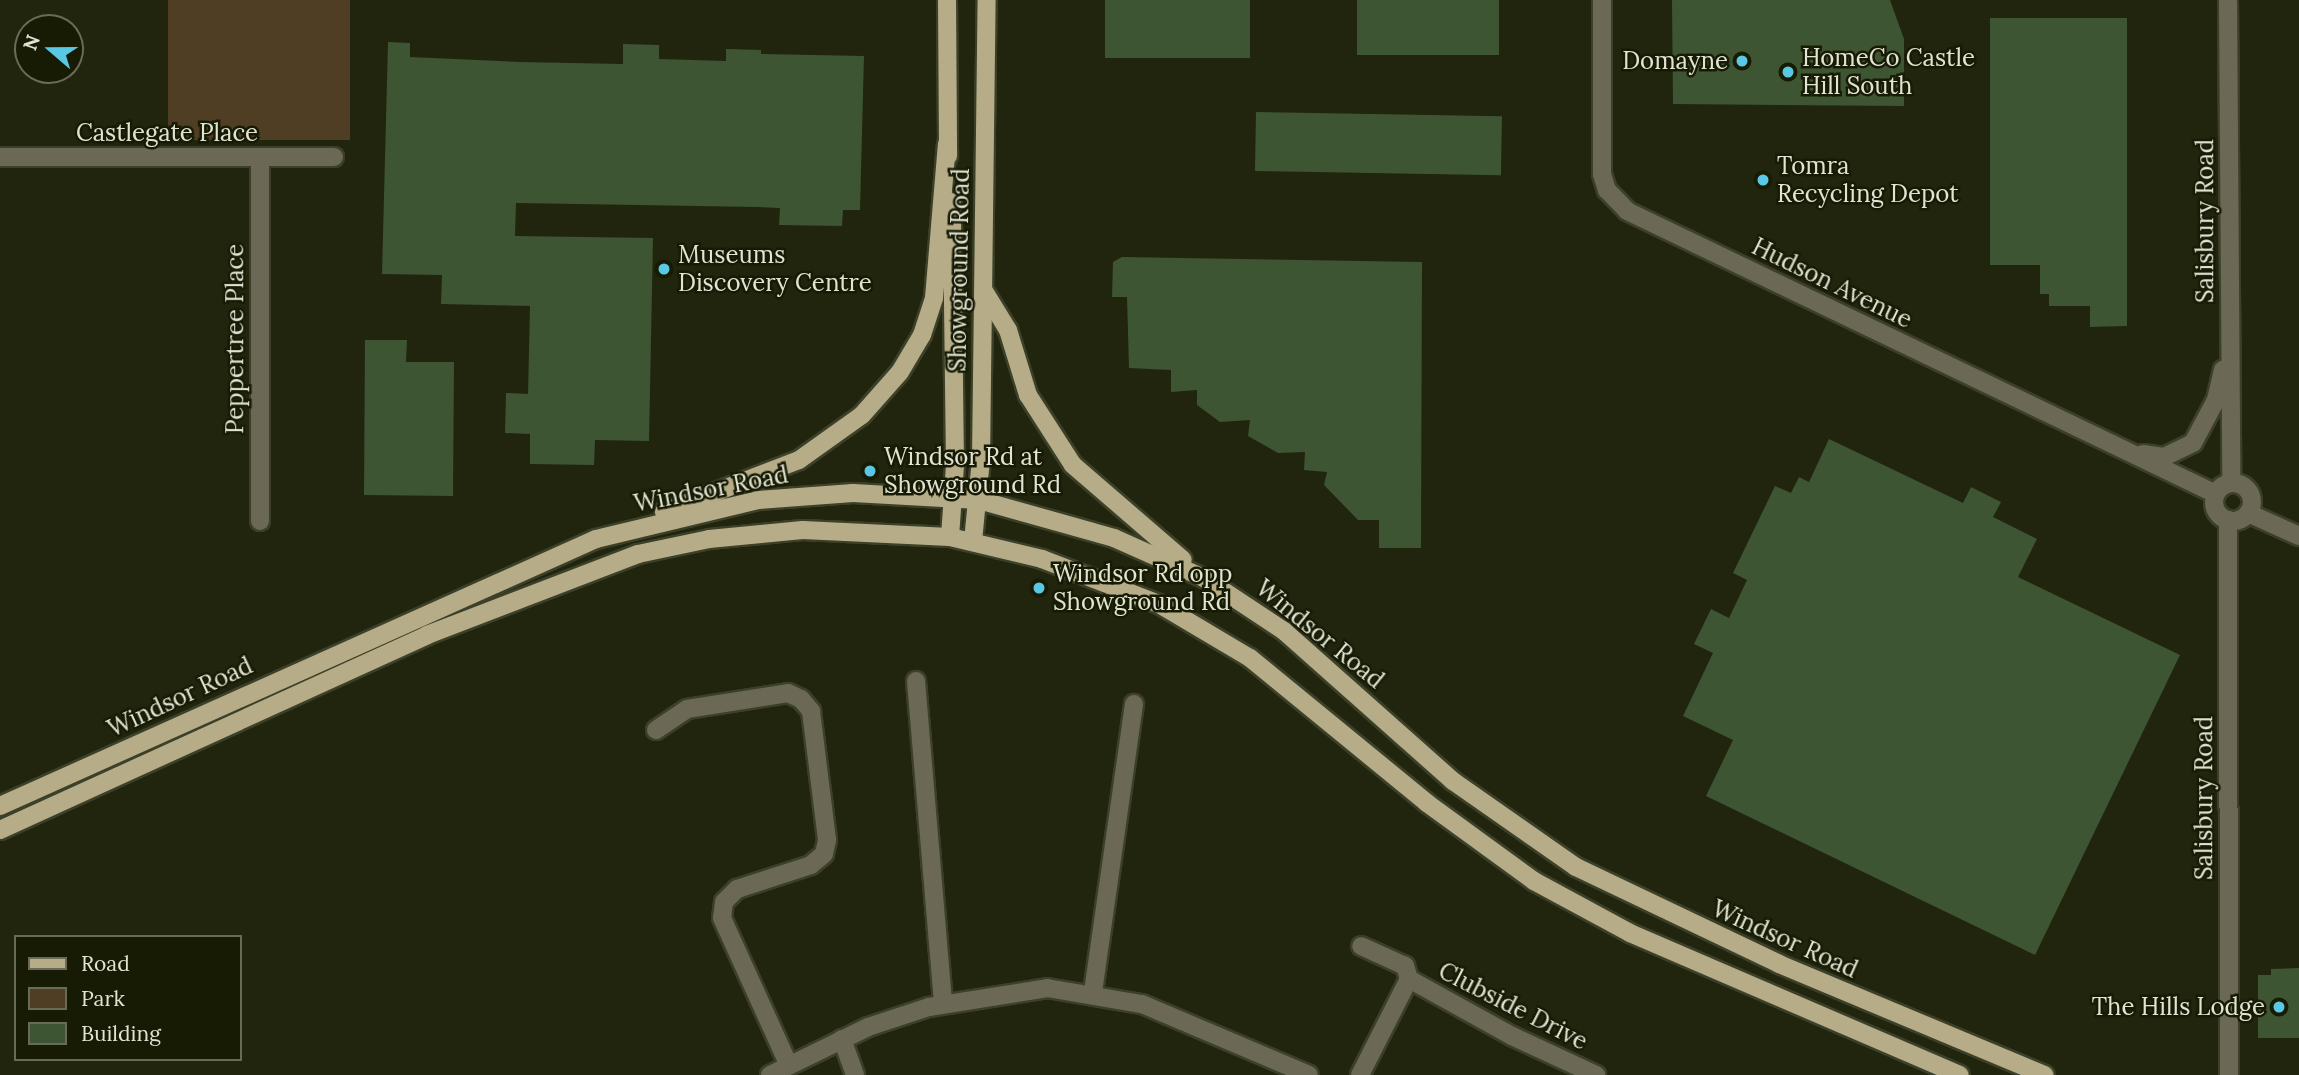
<!DOCTYPE html>
<html>
<head>
<meta charset="utf-8">
<style>
	body { margin:0 }
	#map { position:relative; width:2299px; height:1075px; overflow:hidden; background:#21250d; font-family:Lora,serif }
	div>[style] { position:absolute }
	.green>* { inset:0; background:#4f3d24; transform-origin:0 0 }
	.building>* { inset:0; background:#3d5533; transform-origin:0 0 }
	.roads { filter:drop-shadow(2px 0 #3c4029) drop-shadow(-2px 0 #3c4029) drop-shadow(0 2px #3c4029) drop-shadow(0 -2px #3c4029) }
	.street>* { height:18px; margin:-9px; padding:0 9px; transform-origin:9px; border-radius:9px; background:#6c6856 }
	.street>.ring { margin:-9px; padding:0; box-sizing:content-box; background:none; border:18px solid #6c6856; border-radius:50% }
	.primary>* { height:18px; margin:-9px; padding:0 9px; transform-origin:9px; border-radius:9px; background:#b6ad88 }
	.dots>* { width:19px; height:19px; translate:-50% -50%; box-sizing:border-box; border:4px solid #181b04; border-radius:50% }
	span { translate:-50% -50%; white-space:nowrap; text-align:center; line-height:1.15; -webkit-text-stroke:5px #181b04; paint-order:stroke }
	.poi-label { font-size:24px; color:#e1e4d5 }
	.left { translate:0 -50%; text-align:left }
	.right { translate:-100% -50%; text-align:right }
	.street-label { font-size:24px; color:#e1e4d5 }
	.legend { position:absolute; left:14px; top:935px; width:228px; height:126px; box-sizing:border-box; background:#181b04; border:2px solid #686b58; margin:0; padding:9px 12px; list-style:none; font-size:21px; color:#e1e4d5 }
	.legend li { display:flex; align-items:center; gap:14px; height:35px }
	.legend b { width:35px; border:2px solid #686b58 }
	.north { position:absolute; left:14px; top:14px; width:70px; height:70px; box-sizing:border-box; background:#181b04; border:2px solid #686b58; border-radius:50%; rotate:290deg; font-size:19px; font-weight:700; line-height:28px; text-align:center; color:#e1e4d5 }
	.north::after { content:''; display:block; margin:auto; width:24px; height:32px; background:#59c8e5; clip-path:polygon(50% 0,100% 100%,50% 72%,0 100%) }
</style>
</head>
<body>
<div id="map">
	<div class="green">
		<div style="left:168px;top:0;width:182px;height:140px"></div>
	</div>
	<div class="building">
		<div style="left:1105px;top:0;width:145px;height:58px"></div>
		<div style="left:1357px;top:0;width:142px;height:55px"></div>
		<div style="clip-path:polygon(1672px 0,1890px 0,1904px 39px,1904px 106px,1673px 104px)"></div>
		<div style="clip-path:polygon(1990px 18px,2127px 18px,2127px 326px,2090px 327px,2090px 306px,2049px 306px,2049px 294px,2040px 294px,2040px 265px,1990px 265px)"></div>
		<div style="clip-path:polygon(388px 42px,410px 43px,410px 57px,519px 62px,623px 64px,623px 44px,659px 45px,659px 59px,726px 61px,726px 49px,761px 50px,761px 54px,864px 56px,860px 210px,843px 210px,842px 226px,779px 225px,780px 208px,758px 207px,516px 203px,515px 236px,653px 238px,649px 441px,595px 440px,594px 465px,530px 464px,530px 434px,505px 433px,506px 393px,528px 394px,530px 306px,441px 304px,442px 275px,382px 274px)"></div>
		<div style="left:1256px;top:112px;width:246px;height:59px;rotate:1deg"></div>
		<div style="clip-path:polygon(1122px 257px,1422px 262px,1421px 548px,1379px 548px,1379px 520px,1358px 520px,1324px 485px,1327px 472px,1304px 470px,1305px 452px,1278px 453px,1248px 436px,1250px 420px,1220px 422px,1197px 405px,1197px 390px,1171px 392px,1171px 370px,1129px 368px,1127px 297px,1112px 297px,1113px 262px)"></div>
		<div style="clip-path:polygon(365px 340px,407px 340px,406px 362px,454px 362px,453px 496px,364px 495px)"></div>
		<div style="clip-path:polygon(1829px 439px,1963px 503px,1971px 487px,2001px 502px,1993px 517px,2037px 539px,2018px 577px,2180px 655px,2035px 955px,1706px 796px,1733px 740px,1683px 716px,1713px 653px,1694px 644px,1711px 609px,1729px 618px,1747px 580px,1733px 573px,1775px 486px,1791px 493px,1799px 477px,1809px 482px)"></div>
		<div style="clip-path:polygon(2299px 968px,2299px 1038px,2258px 1038px,2258px 975px,2271px 975px,2271px 969px)"></div>
	</div>
	<div class="roads">
		<div class="street">
			<div style="left:1602px;top:0;width:174px;rotate:90deg"></div>
			<div style="left:1602px;top:174px;width:17px;rotate:73deg"></div>
			<div style="left:1607px;top:190px;width:29px;rotate:46deg"></div>
			<div style="left:1627px;top:211px;width:653px;rotate:25.66deg"></div>
			<div style="left:2228px;top:0;width:483px;rotate:89.6deg"></div>
			<div style="left:0;top:157px;width:334px"></div>
			<div style="left:2143px;top:454px;width:21px;rotate:8deg"></div>
			<div style="left:2164px;top:457px;width:32px;rotate:-26deg"></div>
			<div style="left:2193px;top:443px;width:49px;rotate:-61.9deg"></div>
			<div style="left:2216px;top:400px;width:31px;rotate:-77deg"></div>
			<div class="ring" style="left:2214px;top:483px;width:20px;height:20px"></div>
			<div style="left:2248px;top:513px;width:56px;rotate:24.3deg"></div>
			<div style="left:2228px;top:520px;width:555px;rotate:89.9deg"></div>
			<div style="left:260px;top:521px;width:363px;rotate:-90deg"></div>
			<div style="left:916px;top:681px;width:324px;rotate:85.2deg"></div>
			<div style="left:656px;top:730px;width:37px;rotate:-34deg"></div>
			<div style="left:687px;top:709px;width:102px;rotate:-9deg"></div>
			<div style="left:788px;top:693px;width:14px;rotate:25deg"></div>
			<div style="left:801px;top:699px;width:16px;rotate:50deg"></div>
			<div style="left:811px;top:711px;width:130px;rotate:82.9deg"></div>
			<div style="left:827px;top:840px;width:14px;rotate:102deg"></div>
			<div style="left:824px;top:854px;width:17px;rotate:140deg"></div>
			<div style="left:811px;top:865px;width:78px;rotate:162deg"></div>
			<div style="left:737px;top:889px;width:18px;rotate:135deg"></div>
			<div style="left:724px;top:902px;width:16px;rotate:97deg"></div>
			<div style="left:722px;top:918px;width:162px;rotate:65.6deg"></div>
			<div style="left:1409px;top:979px;width:118px;rotate:29deg"></div>
			<div style="left:1512px;top:1036px;width:93px;rotate:24.9deg"></div>
			<div style="left:1093px;top:992px;width:291px;rotate:-81.9deg"></div>
			<div style="left:842px;top:1039px;width:38px;rotate:70deg"></div>
			<div style="left:770px;top:1075px;width:109px;rotate:-26.1deg"></div>
			<div style="left:868px;top:1027px;width:64px;rotate:-18.2deg"></div>
			<div style="left:929px;top:1007px;width:120px;rotate:-9.1deg"></div>
			<div style="left:1047px;top:988px;width:96px;rotate:9.6deg"></div>
			<div style="left:1142px;top:1004px;width:181px;rotate:23deg"></div>
			<div style="left:1360px;top:1075px;width:108px;rotate:-63deg"></div>
			<div style="left:1409px;top:979px;width:14px;rotate:-107deg"></div>
			<div style="left:1405px;top:966px;width:48px;rotate:-155.6deg"></div>
		</div>
		<div class="primary">
			<div style="left:947px;top:0;width:156px;rotate:89.6deg"></div>
			<div style="left:984px;top:291px;width:46px;rotate:58.4deg"></div>
			<div style="left:1008px;top:330px;width:68px;rotate:72.9deg"></div>
			<div style="left:1028px;top:395px;width:83px;rotate:57.3deg"></div>
			<div style="left:1073px;top:465px;width:145px;rotate:40.8deg"></div>
			<div style="left:664px;top:512px;width:145px;rotate:-21.1deg"></div>
			<div style="left:799px;top:460px;width:77px;rotate:-35.5deg"></div>
			<div style="left:862px;top:415px;width:57px;rotate:-48.5deg"></div>
			<div style="left:900px;top:372px;width:43px;rotate:-59.3deg"></div>
			<div style="left:922px;top:335px;width:39px;rotate:-72deg"></div>
			<div style="left:934px;top:298px;width:155px;rotate:-85.2deg"></div>
			<div style="left:950px;top:537px;width:72px;rotate:-86deg"></div>
			<div style="left:955px;top:465px;width:263px;rotate:-90.7deg"></div>
			<div style="left:973px;top:541px;width:81px;rotate:-84.4deg"></div>
			<div style="left:981px;top:460px;width:460px;rotate:-89.3deg"></div>
			<div style="left:0;top:806px;width:653px;rotate:-24.13deg"></div>
			<div style="left:596px;top:539px;width:167px;rotate:-13.5deg"></div>
			<div style="left:758px;top:500px;width:95px;rotate:-4.2deg"></div>
			<div style="left:853px;top:493px;width:126px;rotate:3.2deg"></div>
			<div style="left:979px;top:500px;width:140px;rotate:15.7deg"></div>
			<div style="left:1114px;top:538px;width:98px;rotate:24deg"></div>
			<div style="left:1204px;top:578px;width:96px;rotate:33.5deg"></div>
			<div style="left:1284px;top:631px;width:226px;rotate:41.6deg"></div>
			<div style="left:1453px;top:781px;width:150px;rotate:35deg"></div>
			<div style="left:1576px;top:867px;width:225px;rotate:25.5deg"></div>
			<div style="left:1779px;top:964px;width:288px;rotate:22.7deg"></div>
			<div style="left:0;top:830px;width:469px;rotate:-24.5deg"></div>
			<div style="left:427px;top:635px;width:226px;rotate:-21deg"></div>
			<div style="left:638px;top:554px;width:73px;rotate:-11.9deg"></div>
			<div style="left:709px;top:539px;width:94px;rotate:-5.5deg"></div>
			<div style="left:803px;top:530px;width:147px;rotate:2.7deg"></div>
			<div style="left:950px;top:537px;width:95px;rotate:13.4deg"></div>
			<div style="left:1042px;top:559px;width:125px;rotate:21deg"></div>
			<div style="left:1159px;top:604px;width:106px;rotate:30.7deg"></div>
			<div style="left:1250px;top:658px;width:229px;rotate:39.3deg"></div>
			<div style="left:1427px;top:803px;width:132px;rotate:36.1deg"></div>
			<div style="left:1534px;top:881px;width:109px;rotate:28.4deg"></div>
			<div style="left:1630px;top:933px;width:359px;rotate:23.3deg"></div>
		</div>
	</div>
	<div class="dots">
		<div style="left:1742px;top:61px;background:#59c8e5"></div>
		<div style="left:1788px;top:72px;background:#59c8e5"></div>
		<div style="left:1763px;top:180px;background:#59c8e5"></div>
		<div style="left:664px;top:269px;background:#59c8e5"></div>
		<div style="left:870px;top:471px;background:#59c8e5"></div>
		<div style="left:1039px;top:588px;background:#59c8e5"></div>
		<div style="left:2279px;top:1007px;background:#59c8e5"></div>
	</div>
	<div class="poi-label">
		<span class="left" style="left:1802px;top:72px">HomeCo Castle<br>Hill South</span>
		<span class="right" style="left:1728px;top:61px">Domayne</span>
		<span class="left" style="left:1777px;top:180px">Tomra<br>Recycling Depot</span>
		<span class="left" style="left:678px;top:269px">Museums<br>Discovery Centre</span>
		<span class="left" style="left:884px;top:471px">Windsor Rd at<br>Showground Rd</span>
		<span class="left" style="left:1053px;top:588px">Windsor Rd opp<br>Showground Rd</span>
		<span class="right" style="left:2265px;top:1007px">The Hills Lodge</span>
	</div>
	<div class="street-label">
		<span style="left:167px;top:133px">Castlegate Place</span>
		<span style="left:2205px;top:221px;rotate:-90deg">Salisbury Road</span>
		<span style="left:959px;top:270px;rotate:-89deg">Showground Road</span>
		<span style="left:1832px;top:283px;rotate:26deg">Hudson Avenue</span>
		<span style="left:235px;top:339px;rotate:-90deg">Peppertree Place</span>
		<span style="left:711px;top:489px;rotate:-11deg">Windsor Road</span>
		<span style="left:1320px;top:634px;rotate:39deg">Windsor Road</span>
		<span style="left:180px;top:697px;rotate:-25deg">Windsor Road</span>
		<span style="left:2204px;top:798px;rotate:-90deg">Salisbury Road</span>
		<span style="left:1785px;top:939px;rotate:24deg">Windsor Road</span>
		<span style="left:1513px;top:1006px;rotate:27deg">Clubside Drive</span>
	</div>
	<ul class="legend">
	<li><b style="height:9px;background:#b6ad88"></b>Road</li>
	<li><b style="height:19px;background:#4f3d24"></b>Park</li>
	<li><b style="height:19px;background:#3d5533"></b>Building</li>
	</ul>
	<div class="north">N</div>
</div>
</body>
</html>
